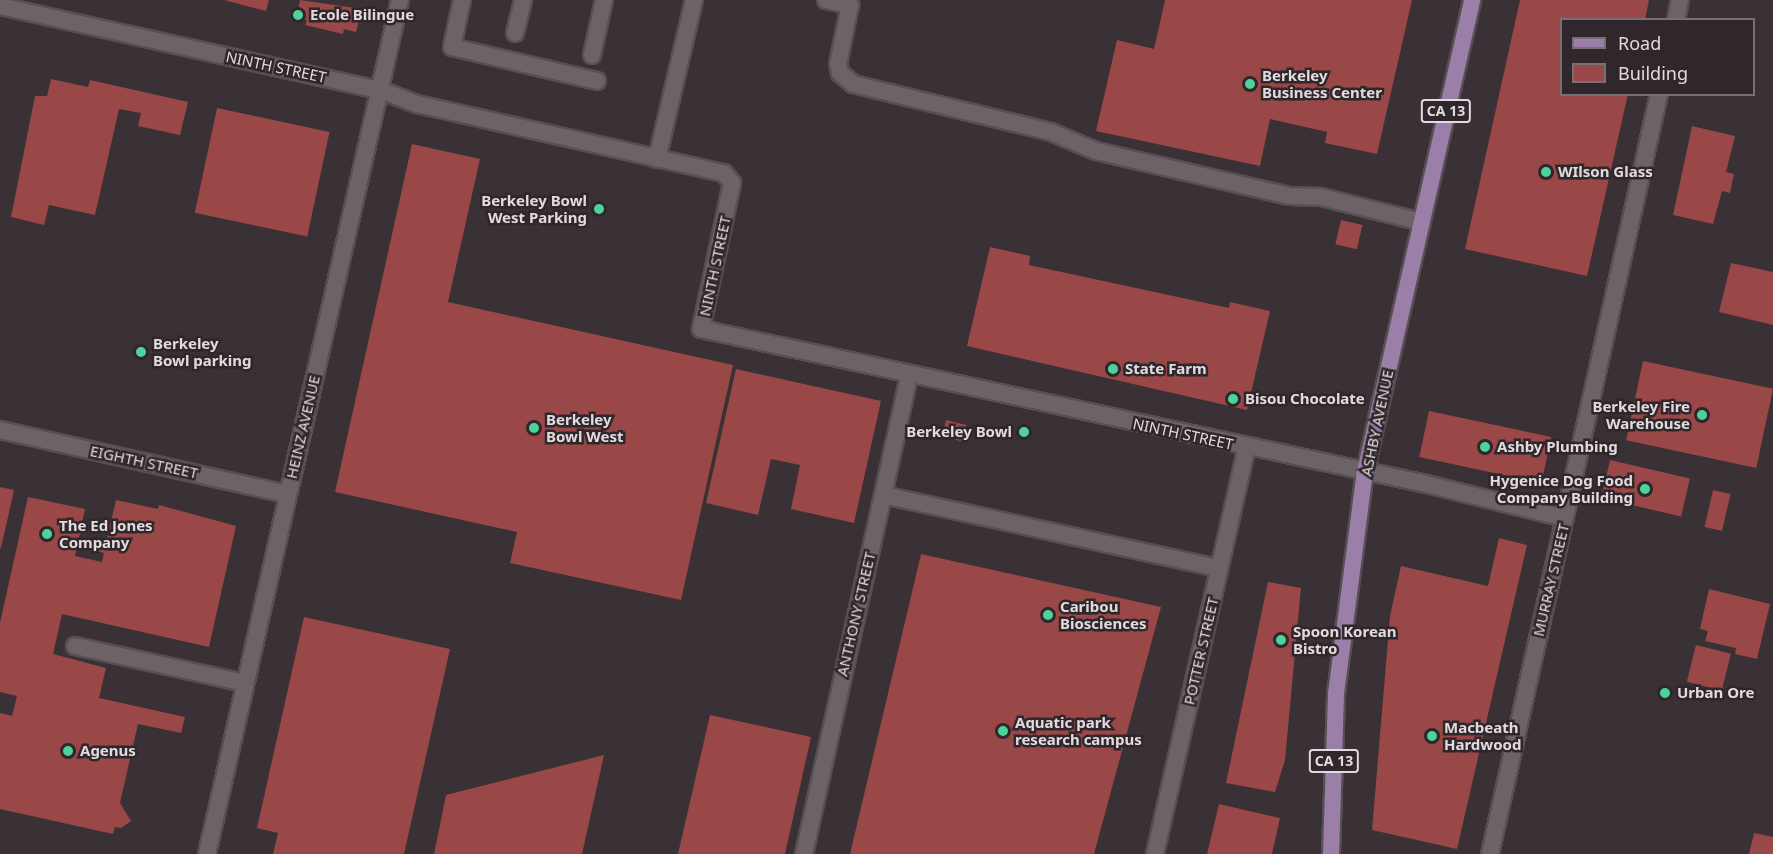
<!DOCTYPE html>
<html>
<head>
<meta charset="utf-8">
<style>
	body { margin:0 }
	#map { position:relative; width:1773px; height:854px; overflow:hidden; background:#393135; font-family:"Noto Sans",sans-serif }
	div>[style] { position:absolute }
	.building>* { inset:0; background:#994747; transform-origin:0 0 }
	.roads { filter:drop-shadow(2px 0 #564f53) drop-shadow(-2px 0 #564f53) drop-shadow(0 2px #564f53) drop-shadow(0 -2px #564f53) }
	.service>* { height:16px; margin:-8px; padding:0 8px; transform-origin:8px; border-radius:8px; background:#6c6267 }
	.minor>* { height:16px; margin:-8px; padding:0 8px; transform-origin:8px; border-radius:8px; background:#6c6267 }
	.primary>* { height:16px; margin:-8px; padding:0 8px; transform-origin:8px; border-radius:8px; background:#9b7fa9 }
	.dots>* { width:16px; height:16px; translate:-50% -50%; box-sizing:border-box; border:3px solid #2f272b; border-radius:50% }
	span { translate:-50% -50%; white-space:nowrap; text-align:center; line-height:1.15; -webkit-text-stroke:5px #2f272b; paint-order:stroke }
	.shield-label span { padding:2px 4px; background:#2f272b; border:2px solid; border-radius:4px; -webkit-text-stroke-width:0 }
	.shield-label { font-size:14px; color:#e1dbde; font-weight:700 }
	.poi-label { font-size:15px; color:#e1dbde; font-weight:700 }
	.left { translate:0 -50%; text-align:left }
	.right { translate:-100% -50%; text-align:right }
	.street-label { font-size:15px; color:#e1dbde }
	.legend { position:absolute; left:1560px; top:18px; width:195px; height:78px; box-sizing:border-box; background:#2f272b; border:2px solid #766f73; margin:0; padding:8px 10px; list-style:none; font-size:18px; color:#e1dbde }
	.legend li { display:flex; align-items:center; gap:12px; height:30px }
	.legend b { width:30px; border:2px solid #766f73 }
</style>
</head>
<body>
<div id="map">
	<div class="building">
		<div style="clip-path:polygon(224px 0,269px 0,266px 11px)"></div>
		<div style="clip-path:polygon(300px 0,362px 9px,356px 32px,344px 29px,343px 34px,305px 25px,307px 20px,296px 18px)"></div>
		<div style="clip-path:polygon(1165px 0,1412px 0,1377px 154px,1325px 143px,1327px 132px,1270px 119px,1260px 166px,1096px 131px,1117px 40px,1154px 49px)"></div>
		<div style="clip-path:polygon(1520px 0,1649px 0,1645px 20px,1562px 20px,1562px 94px,1628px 94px,1587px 276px,1465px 249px)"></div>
		<div style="clip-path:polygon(51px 79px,88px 87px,90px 80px,188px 102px,180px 135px,138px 126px,141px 113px,119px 109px,95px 215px,49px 205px,44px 225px,11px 217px,35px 96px,47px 96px)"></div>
		<div style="left:217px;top:108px;width:115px;height:107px;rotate:12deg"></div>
		<div style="clip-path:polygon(1692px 126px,1735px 136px,1726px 172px,1734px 174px,1730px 193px,1722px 191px,1713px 224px,1673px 215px)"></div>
		<div style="clip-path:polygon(412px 144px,480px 159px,448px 302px,733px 365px,681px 600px,510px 563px,517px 532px,335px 492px)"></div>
		<div style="left:1341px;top:220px;width:22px;height:25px;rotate:13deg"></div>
		<div style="clip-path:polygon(990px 247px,1030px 256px,1029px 265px,1229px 308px,1230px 302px,1270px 311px,1247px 410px,967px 346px)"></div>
		<div style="clip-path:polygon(1731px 263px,1773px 272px,1773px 325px,1719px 312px)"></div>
		<div style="left:1643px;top:361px;width:133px;height:81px;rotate:12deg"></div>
		<div style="clip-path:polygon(736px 369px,881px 401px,854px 523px,791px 509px,800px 465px,771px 459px,758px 515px,706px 503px)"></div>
		<div style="left:1429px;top:411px;width:125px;height:47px;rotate:12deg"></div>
		<div style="left:946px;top:420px;width:21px;height:17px;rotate:14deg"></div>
		<div style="left:1610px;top:460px;width:82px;height:39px;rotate:13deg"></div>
		<div style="clip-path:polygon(0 487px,14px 490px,1px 548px,0 548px)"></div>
		<div style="left:1713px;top:490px;width:18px;height:38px;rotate:13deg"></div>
		<div style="clip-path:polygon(28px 497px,85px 509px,75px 556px,102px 562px,104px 553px,97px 551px,99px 542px,106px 543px,116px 500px,158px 509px,159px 505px,236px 526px,209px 647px,62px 614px,53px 654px,106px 668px,99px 698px,185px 717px,181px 733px,138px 724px,120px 803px,131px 821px,121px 828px,115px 827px,113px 834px,0 809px,0 713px,12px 716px,17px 696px,0 692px,0 623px)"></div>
		<div style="clip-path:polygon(1499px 538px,1527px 545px,1457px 849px,1372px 830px,1390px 616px,1401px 566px,1488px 586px)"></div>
		<div style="clip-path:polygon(921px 554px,1161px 607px,1094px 854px,850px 854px)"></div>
		<div style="clip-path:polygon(1268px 582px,1301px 588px,1285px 760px,1275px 792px,1226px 783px)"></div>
		<div style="clip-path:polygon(1709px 589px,1770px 604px,1757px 659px,1735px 654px,1736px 648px,1705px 641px,1708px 631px,1700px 629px)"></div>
		<div style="clip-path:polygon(304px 617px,450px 649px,404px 854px,273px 854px,278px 833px,257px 828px)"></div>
		<div style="left:1696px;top:645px;width:36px;height:38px;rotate:14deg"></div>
		<div style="clip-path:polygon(710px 715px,811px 737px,785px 854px,678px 854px)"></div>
		<div style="clip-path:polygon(604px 755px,582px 854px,434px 854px,446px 795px)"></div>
		<div style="clip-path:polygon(1219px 804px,1280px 818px,1272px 854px,1207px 854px)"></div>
		<div style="clip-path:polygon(1754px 833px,1773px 837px,1773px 854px,1749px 854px)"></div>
	</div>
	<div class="roads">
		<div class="service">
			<div style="left:462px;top:0;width:48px;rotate:102deg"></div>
			<div style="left:452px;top:47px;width:149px;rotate:13.2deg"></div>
			<div style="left:826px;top:0;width:25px;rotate:12deg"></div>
			<div style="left:850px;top:5px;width:60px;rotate:101.5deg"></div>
			<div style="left:838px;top:64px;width:9px;rotate:77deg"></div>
			<div style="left:840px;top:73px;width:17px;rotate:40deg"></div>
			<div style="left:853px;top:84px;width:204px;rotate:13.6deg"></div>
			<div style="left:1051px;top:132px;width:49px;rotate:22.9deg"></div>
			<div style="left:1096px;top:151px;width:198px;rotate:13.1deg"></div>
			<div style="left:1289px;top:196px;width:32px;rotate:2deg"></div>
			<div style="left:1321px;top:197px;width:103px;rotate:14deg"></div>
			<div style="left:515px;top:33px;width:34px;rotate:-76deg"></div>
			<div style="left:592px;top:55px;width:56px;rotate:-77.7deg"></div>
			<div style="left:657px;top:159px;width:163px;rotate:-76.9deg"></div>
			<div style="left:883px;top:495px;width:344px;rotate:12.3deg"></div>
			<div style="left:75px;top:646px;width:174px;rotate:12.3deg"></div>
		</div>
		<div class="minor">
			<div style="left:0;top:6px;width:389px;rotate:12.5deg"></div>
			<div style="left:380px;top:90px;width:40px;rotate:21deg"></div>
			<div style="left:417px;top:104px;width:315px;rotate:12.7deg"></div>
			<div style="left:724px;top:173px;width:13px;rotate:51deg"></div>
			<div style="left:732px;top:183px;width:149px;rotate:102deg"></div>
			<div style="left:701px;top:329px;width:737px;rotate:12.06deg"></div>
			<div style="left:1422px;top:483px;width:147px;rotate:13.8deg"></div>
			<div style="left:1676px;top:20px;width:20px;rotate:-79deg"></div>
			<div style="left:0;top:430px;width:294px;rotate:12.6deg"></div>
			<div style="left:207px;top:854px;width:876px;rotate:-77.27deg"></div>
			<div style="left:804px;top:854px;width:490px;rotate:-77.6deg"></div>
			<div style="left:1155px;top:854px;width:417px;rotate:-77.3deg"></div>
			<div style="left:1490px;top:854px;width:779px;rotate:-77.46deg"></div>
		</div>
		<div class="primary">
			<div style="left:1331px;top:854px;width:160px;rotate:-88.2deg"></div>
			<div style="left:1336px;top:694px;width:224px;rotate:-82.6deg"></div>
			<div style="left:1365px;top:472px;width:484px;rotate:-77.2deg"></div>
		</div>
	</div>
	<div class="dots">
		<div style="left:298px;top:15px;background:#4dd39a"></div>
		<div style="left:1250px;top:84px;background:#4dd39a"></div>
		<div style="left:1546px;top:172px;background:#4dd39a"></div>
		<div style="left:599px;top:209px;background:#4dd39a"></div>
		<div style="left:141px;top:352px;background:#4dd39a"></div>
		<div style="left:1113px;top:369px;background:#4dd39a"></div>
		<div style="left:1233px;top:399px;background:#4dd39a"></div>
		<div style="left:1702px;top:415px;background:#4dd39a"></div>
		<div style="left:534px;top:428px;background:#4dd39a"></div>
		<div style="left:1024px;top:432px;background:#4dd39a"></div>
		<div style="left:1485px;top:447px;background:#4dd39a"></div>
		<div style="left:1645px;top:489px;background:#4dd39a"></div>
		<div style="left:47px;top:534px;background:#4dd39a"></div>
		<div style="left:1048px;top:615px;background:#4dd39a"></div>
		<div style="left:1281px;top:640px;background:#4dd39a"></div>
		<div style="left:1665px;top:693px;background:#4dd39a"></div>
		<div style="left:1003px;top:731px;background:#4dd39a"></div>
		<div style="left:1432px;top:736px;background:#4dd39a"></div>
		<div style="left:68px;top:751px;background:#4dd39a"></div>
	</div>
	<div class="shield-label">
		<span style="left:1446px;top:111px">CA 13</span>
		<span style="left:1334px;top:761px">CA 13</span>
	</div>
	<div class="poi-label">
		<span class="left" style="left:310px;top:15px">Ecole Bilingue</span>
		<span class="left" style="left:1262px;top:84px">Berkeley<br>Business Center</span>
		<span class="left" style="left:1558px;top:172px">WIlson Glass</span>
		<span class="right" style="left:587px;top:209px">Berkeley Bowl<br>West Parking</span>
		<span class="left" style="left:153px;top:352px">Berkeley<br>Bowl parking</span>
		<span class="left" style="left:1125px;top:369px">State Farm</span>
		<span class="left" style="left:1245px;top:399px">Bisou Chocolate</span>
		<span class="right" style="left:1690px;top:415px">Berkeley Fire<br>Warehouse</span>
		<span class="left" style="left:546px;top:428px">Berkeley<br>Bowl West</span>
		<span class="right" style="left:1012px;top:432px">Berkeley Bowl</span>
		<span class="left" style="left:1497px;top:447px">Ashby Plumbing</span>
		<span class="right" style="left:1633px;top:489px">Hygenice Dog Food<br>Company Building</span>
		<span class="left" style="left:59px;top:534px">The Ed Jones<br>Company</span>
		<span class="left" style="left:1060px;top:615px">Caribou<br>Biosciences</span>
		<span class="left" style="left:1293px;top:640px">Spoon Korean<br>Bistro</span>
		<span class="left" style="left:1677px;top:693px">Urban Ore</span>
		<span class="left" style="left:1015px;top:731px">Aquatic park<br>research campus</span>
		<span class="left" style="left:1444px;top:736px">Macbeath<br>Hardwood</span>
		<span class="left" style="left:80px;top:751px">Agenus</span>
	</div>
	<div class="street-label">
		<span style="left:276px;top:67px;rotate:12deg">NINTH STREET</span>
		<span style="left:715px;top:266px;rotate:-78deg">NINTH STREET</span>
		<span style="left:1377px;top:423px;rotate:-78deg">ASHBY AVENUE</span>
		<span style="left:303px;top:427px;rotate:-77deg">HEINZ AVENUE</span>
		<span style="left:1183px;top:434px;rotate:12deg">NINTH STREET</span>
		<span style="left:144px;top:462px;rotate:12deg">EIGHTH STREET</span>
		<span style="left:1551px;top:580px;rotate:-77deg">MURRAY STREET</span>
		<span style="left:856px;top:614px;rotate:-77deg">ANTHONY STREET</span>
		<span style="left:1201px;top:651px;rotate:-77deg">POTTER STREET</span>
	</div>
	<ul class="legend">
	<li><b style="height:8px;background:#9b7fa9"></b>Road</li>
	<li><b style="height:16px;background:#994747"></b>Building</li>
	</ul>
</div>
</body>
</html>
